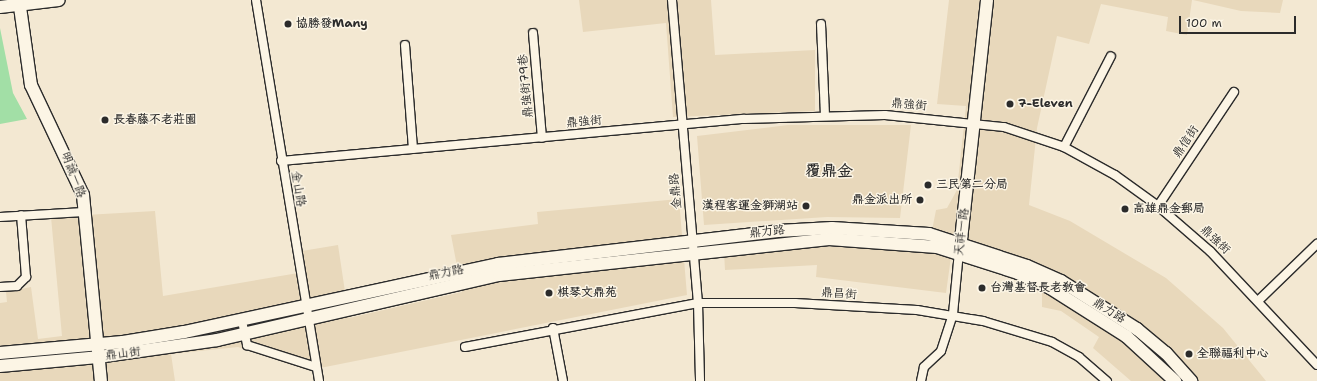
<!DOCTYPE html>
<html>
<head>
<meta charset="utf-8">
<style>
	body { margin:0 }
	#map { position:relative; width:1317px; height:381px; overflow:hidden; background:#f3e8d2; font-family:"Shantell Sans","LXGW WenKai TC",sans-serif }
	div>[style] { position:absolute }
	.built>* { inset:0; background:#e8d8bb }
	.green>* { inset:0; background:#a2dfa6 }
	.roads { filter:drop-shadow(1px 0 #2b2b2b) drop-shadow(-1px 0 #2b2b2b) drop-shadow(0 1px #2b2b2b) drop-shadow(0 -1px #2b2b2b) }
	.street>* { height:8px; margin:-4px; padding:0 4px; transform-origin:4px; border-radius:4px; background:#fcf5e5 }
	.secondary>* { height:12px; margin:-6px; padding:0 6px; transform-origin:6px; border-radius:6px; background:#fcf5e5 }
	.dots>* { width:11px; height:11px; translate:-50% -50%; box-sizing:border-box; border:2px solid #fcf5e5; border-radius:50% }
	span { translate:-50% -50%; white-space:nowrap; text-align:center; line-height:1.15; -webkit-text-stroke:3px #fcf5e5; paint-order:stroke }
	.poi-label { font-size:12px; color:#2b2b2b; font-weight:700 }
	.left { translate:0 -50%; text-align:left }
	.right { translate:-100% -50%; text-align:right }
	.street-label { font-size:12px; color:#2b2b2b }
	.district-label { font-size:16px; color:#2b2b2b; font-weight:700 }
	.scale { position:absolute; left:1179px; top:16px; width:117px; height:18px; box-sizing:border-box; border:2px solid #2b2b2b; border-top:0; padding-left:5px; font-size:12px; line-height:14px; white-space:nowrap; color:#2b2b2b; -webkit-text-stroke:3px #fcf5e5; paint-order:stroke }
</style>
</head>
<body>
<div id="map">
	<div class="built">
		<div style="clip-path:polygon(579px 0,711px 0,715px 55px,815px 50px,815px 111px,673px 117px,666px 23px,583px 32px)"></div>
		<div style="clip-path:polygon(949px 0,1192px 0,1187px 35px,1166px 31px,1168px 17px,1101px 4px,1089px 44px,1057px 36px,1037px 128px,1029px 205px,1070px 221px,1166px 278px,1223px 328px,1266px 381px,1131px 381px,1093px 348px,1099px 337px,1061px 311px,1042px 307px,1042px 289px,951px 257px,946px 293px,816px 277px,817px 265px,725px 270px,724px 252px,816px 246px,928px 251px,936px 210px,947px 208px,957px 190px,966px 106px,937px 104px)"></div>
		<div style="clip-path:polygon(1193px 0,1283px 0,1280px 13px,1241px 11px)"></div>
		<div style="clip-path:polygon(788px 125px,911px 125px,900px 218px,827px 217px,704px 225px,697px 136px)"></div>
		<div style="clip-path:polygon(679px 199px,687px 295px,310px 370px,238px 347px,171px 354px,175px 381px,0 381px,0 303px,7px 302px,6px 292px,31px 287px,38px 339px,62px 336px,51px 217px,155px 211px,163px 296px,304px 272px,302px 251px,338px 245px,349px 318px,462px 292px,451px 235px,538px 224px,537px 212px)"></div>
	</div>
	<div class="green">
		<div style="clip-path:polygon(0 28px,13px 93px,27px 119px,0 124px)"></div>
	</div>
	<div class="roads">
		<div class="street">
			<div style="left:256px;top:0;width:386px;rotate:80.6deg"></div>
			<div style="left:672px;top:0;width:304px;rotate:85.1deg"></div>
			<div style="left:698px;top:303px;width:78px;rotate:88.5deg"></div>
			<div style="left:821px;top:24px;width:92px;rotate:87.5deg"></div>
			<div style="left:533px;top:33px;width:105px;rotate:85.1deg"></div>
			<div style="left:405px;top:45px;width:104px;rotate:85.6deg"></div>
			<div style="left:1064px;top:147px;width:102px;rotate:-62.7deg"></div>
			<div style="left:281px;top:161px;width:465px;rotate:-5.2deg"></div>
			<div style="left:744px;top:119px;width:141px;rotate:-1.6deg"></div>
			<div style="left:885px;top:115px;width:120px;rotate:5.8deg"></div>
			<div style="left:1004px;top:127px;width:63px;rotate:18.4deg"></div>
			<div style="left:1064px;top:147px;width:58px;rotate:28.8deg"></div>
			<div style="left:1115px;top:175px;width:53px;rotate:35.8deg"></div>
			<div style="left:1158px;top:206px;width:69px;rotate:40.9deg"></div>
			<div style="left:1210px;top:251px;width:156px;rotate:46.8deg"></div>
			<div style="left:1158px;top:206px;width:137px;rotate:-56.3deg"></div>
			<div style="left:0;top:217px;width:84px;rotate:-3.4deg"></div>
			<div style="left:0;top:287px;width:17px;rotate:-3deg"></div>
			<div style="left:17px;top:286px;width:13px;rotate:-45deg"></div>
			<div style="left:26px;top:277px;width:62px;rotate:-94.6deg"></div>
			<div style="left:1259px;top:300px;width:81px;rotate:-44deg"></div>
			<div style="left:242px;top:321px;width:25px;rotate:78deg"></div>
			<div style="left:247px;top:345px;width:72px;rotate:17.7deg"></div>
			<div style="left:553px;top:328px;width:54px;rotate:79.3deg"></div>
			<div style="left:465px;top:347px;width:237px;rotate:-10.7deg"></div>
			<div style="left:698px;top:303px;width:97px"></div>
			<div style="left:795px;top:303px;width:122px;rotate:3.3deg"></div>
			<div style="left:917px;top:310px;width:67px;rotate:9.5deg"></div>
			<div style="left:983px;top:321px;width:72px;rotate:16.9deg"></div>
			<div style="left:1052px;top:342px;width:31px;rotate:29deg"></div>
			<div style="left:1079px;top:357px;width:37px;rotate:41deg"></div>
			<div style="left:921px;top:381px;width:14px;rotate:-78deg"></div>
			<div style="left:924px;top:367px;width:23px;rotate:-43deg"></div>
			<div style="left:941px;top:351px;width:39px;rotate:-72deg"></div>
			<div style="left:953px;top:314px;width:62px;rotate:-84.5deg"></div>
		</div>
		<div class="secondary">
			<div style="left:19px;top:0;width:86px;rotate:82deg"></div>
			<div style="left:31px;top:85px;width:122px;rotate:64.7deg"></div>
			<div style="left:83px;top:195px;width:187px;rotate:84.5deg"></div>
			<div style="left:0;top:7px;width:59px;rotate:-6.8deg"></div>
			<div style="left:960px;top:249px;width:250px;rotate:-83.8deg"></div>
			<div style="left:0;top:353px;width:123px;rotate:-5.1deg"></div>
			<div style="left:123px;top:342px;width:62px;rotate:-9.3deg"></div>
			<div style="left:184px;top:332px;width:321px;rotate:-12.2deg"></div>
			<div style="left:498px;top:264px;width:282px;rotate:-6.7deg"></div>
			<div style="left:778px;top:231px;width:54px;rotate:-3.2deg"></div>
			<div style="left:832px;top:228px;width:97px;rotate:3.5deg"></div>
			<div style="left:929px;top:234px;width:103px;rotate:18.1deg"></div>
			<div style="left:1027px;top:266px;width:37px;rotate:24deg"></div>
			<div style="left:1061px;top:281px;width:90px;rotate:32.3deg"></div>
			<div style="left:1137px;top:329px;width:38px;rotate:40deg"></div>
			<div style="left:1166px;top:353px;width:38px;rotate:48deg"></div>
			<div style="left:0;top:366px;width:98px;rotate:-5.2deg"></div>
			<div style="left:98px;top:357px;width:120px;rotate:-8.1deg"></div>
			<div style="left:217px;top:340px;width:289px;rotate:-13deg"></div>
			<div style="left:499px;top:275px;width:332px;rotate:-6.2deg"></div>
			<div style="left:829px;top:239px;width:108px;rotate:4.2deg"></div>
			<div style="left:937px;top:247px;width:85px;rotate:17.8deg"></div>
			<div style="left:1018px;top:273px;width:35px;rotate:25deg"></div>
			<div style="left:1050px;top:288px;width:90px;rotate:32.3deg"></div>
			<div style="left:1126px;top:336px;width:67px;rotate:42.6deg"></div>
		</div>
	</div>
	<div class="dots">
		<div style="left:288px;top:24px;background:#2b2b2b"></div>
		<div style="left:1010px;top:104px;background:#2b2b2b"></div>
		<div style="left:105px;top:120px;background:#2b2b2b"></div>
		<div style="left:928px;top:185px;background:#2b2b2b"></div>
		<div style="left:920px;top:200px;background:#2b2b2b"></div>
		<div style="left:806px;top:206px;background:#2b2b2b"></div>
		<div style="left:1125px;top:209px;background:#2b2b2b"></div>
		<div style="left:982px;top:288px;background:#2b2b2b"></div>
		<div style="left:549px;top:293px;background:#2b2b2b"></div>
		<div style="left:1189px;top:354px;background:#2b2b2b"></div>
	</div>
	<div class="poi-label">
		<span class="left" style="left:296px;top:24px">協勝發Many</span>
		<span class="left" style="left:1018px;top:104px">7-Eleven</span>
		<span class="left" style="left:113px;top:120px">長春藤不老莊園</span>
		<span class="left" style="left:936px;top:185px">三民第二分局</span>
		<span class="right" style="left:912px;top:200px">鼎金派出所</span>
		<span class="right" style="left:798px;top:206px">漢程客運金獅湖站</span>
		<span class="left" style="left:1133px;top:209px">高雄鼎金郵局</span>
		<span class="left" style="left:990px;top:288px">台灣基督長老教會</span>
		<span class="left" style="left:557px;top:293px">棋琴文鼎苑</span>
		<span class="left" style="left:1197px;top:354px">全聯福利中心</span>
	</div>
	<div class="street-label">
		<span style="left:526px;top:86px;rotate:-95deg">鼎強街79巷</span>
		<span style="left:909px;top:105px;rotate:5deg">鼎強街</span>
		<span style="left:584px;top:122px;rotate:-5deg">鼎強街</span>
		<span style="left:1186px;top:142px;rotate:-56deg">鼎信街</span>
		<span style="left:73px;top:175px;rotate:69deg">明誠一路</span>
		<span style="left:298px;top:189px;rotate:81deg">金山路</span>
		<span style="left:676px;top:191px;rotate:-95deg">金鼎路</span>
		<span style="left:767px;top:232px;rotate:-6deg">鼎力路</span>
		<span style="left:962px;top:232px;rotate:-83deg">天祥一路</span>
		<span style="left:1215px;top:240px;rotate:43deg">鼎強街</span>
		<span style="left:446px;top:273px;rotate:-11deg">鼎力路</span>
		<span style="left:839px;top:294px;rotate:4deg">鼎昌街</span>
		<span style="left:1109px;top:311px;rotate:32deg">鼎力路</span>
		<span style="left:123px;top:354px;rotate:-7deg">鼎山街</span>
	</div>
	<div class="district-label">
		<span style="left:829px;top:171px">覆鼎金</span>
	</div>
	<div class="scale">100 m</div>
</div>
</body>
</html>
